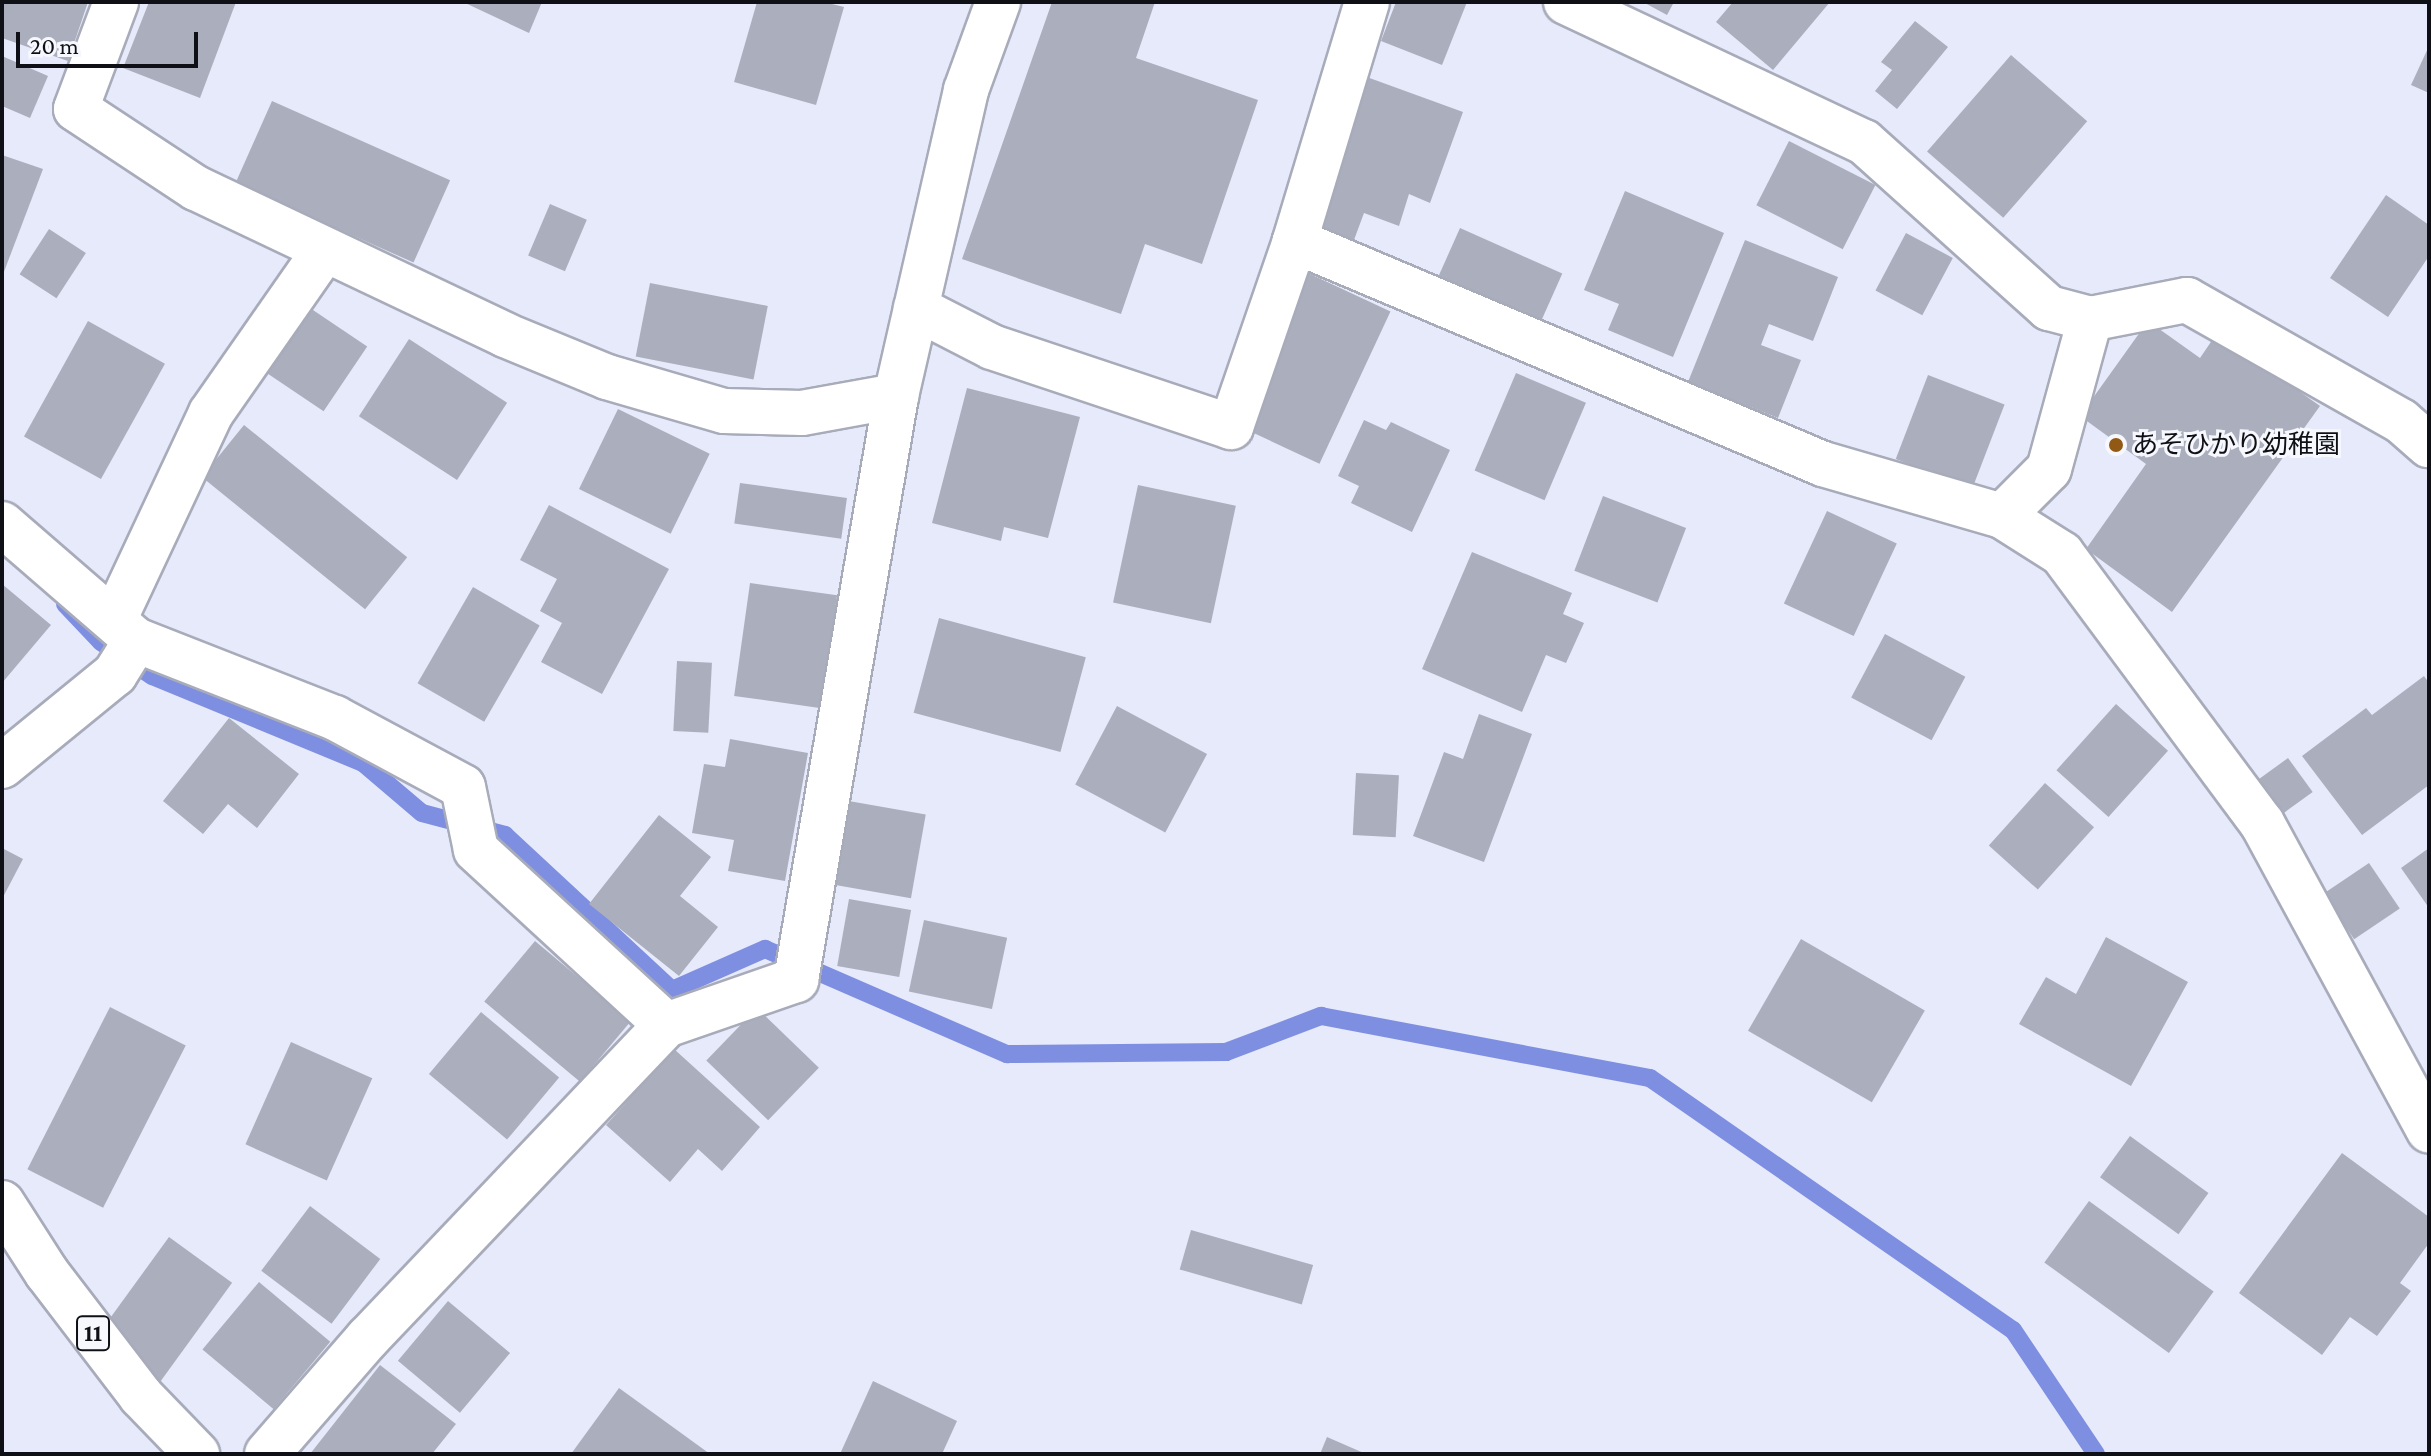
<!DOCTYPE html>
<html>
<head>
<meta charset="utf-8">
<style>
	body { margin:0 }
	#map { position:relative; width:2431px; height:1456px; overflow:hidden; background:#e6eafa; font-family:"Crimson Pro","Noto Sans JP",serif }
	div>[style] { position:absolute }
	.stream>* { height:18px; margin:-9px; padding:0 9px; transform-origin:9px; border-radius:9px; background:#7e8fe1 }
	.building>* { inset:0; background:#abafbd; transform-origin:0 0 }
	.roads { filter:drop-shadow(2px 0 #a8abba) drop-shadow(-2px 0 #a8abba) drop-shadow(0 2px #a8abba) drop-shadow(0 -2px #a8abba) }
	.street>* { height:44px; margin:-22px; padding:0 22px; transform-origin:22px; border-radius:22px; background:#fff }
	.primary>* { height:44px; margin:-22px; padding:0 22px; transform-origin:22px; border-radius:22px; background:#fff }
	.dots>* { width:22px; height:22px; translate:-50% -50%; box-sizing:border-box; border:4px solid #f6f8fe; border-radius:50% }
	span { translate:-50% -50%; white-space:nowrap; text-align:center; line-height:1.15; -webkit-text-stroke:6px #f6f8fe; paint-order:stroke }
	.shield-label span { padding:2px 6px; background:#f6f8fe; border:2px solid; border-radius:6px; -webkit-text-stroke-width:0 }
	.shield-label { font-size:24px; color:#0f1015; font-weight:700 }
	.poi-label { font-size:26px; color:#0f1015 }
	.left { translate:0 -50%; text-align:left }
	.frame { position:absolute; inset:0; border:4px solid #0f1015; pointer-events:none }
	.scale { position:absolute; left:16px; top:32px; width:182px; height:36px; box-sizing:border-box; border:4px solid #0f1015; border-top:0; padding-left:10px; font-size:24px; line-height:28px; white-space:nowrap; color:#0f1015; -webkit-text-stroke:6px #f6f8fe; paint-order:stroke }
</style>
</head>
<body>
<div id="map">
	<div class="stream">
		<div style="left:65px;top:604px;width:52px;rotate:46.5deg"></div>
		<div style="left:101px;top:642px;width:61px;rotate:33.7deg"></div>
		<div style="left:152px;top:676px;width:228px;rotate:22.4deg"></div>
		<div style="left:363px;top:763px;width:77px;rotate:40.3deg"></div>
		<div style="left:422px;top:813px;width:86px;rotate:14.8deg"></div>
		<div style="left:505px;top:835px;width:228px;rotate:42.9deg"></div>
		<div style="left:672px;top:990px;width:102px;rotate:-23.8deg"></div>
		<div style="left:765px;top:949px;width:264px;rotate:23.5deg"></div>
		<div style="left:1007px;top:1054px;width:219px;rotate:-0.5deg"></div>
		<div style="left:1226px;top:1052px;width:102px;rotate:-20.8deg"></div>
		<div style="left:1321px;top:1016px;width:335px;rotate:10.7deg"></div>
		<div style="left:1650px;top:1078px;width:442px;rotate:34.8deg"></div>
		<div style="left:2013px;top:1330px;width:149px;rotate:56.2deg"></div>
	</div>
	<div class="building">
		<div style="clip-path:polygon(2px 2px,88px 2px,68px 61px,2px 38px)"></div>
		<div style="clip-path:polygon(149px 2px,236px 2px,200px 98px,123px 68px)"></div>
		<div style="clip-path:polygon(463px 2px,542px 2px,529px 33px)"></div>
		<div style="clip-path:polygon(757px 2px,824px 2px,844px 7px,816px 105px,734px 82px)"></div>
		<div style="clip-path:polygon(1052px 2px,1155px 2px,1136px 58px,1258px 100px,1202px 264px,1145px 244px,1121px 314px,962px 259px)"></div>
		<div style="clip-path:polygon(1396px 2px,1467px 2px,1442px 65px,1381px 41px)"></div>
		<div style="clip-path:polygon(1643px 2px,1674px 2px,1667px 15px)"></div>
		<div style="clip-path:polygon(1733px 2px,1830px 2px,1773px 70px,1716px 22px)"></div>
		<div style="clip-path:polygon(1915px 21px,1948px 47px,1897px 109px,1875px 91px,1892px 70px,1881px 62px)"></div>
		<div style="clip-path:polygon(2429px 46px,2429px 93px,2411px 85px)"></div>
		<div style="left:2011px;top:55px;width:101px;height:128px;rotate:41deg"></div>
		<div style="clip-path:polygon(2px 56px,48px 76px,30px 118px,2px 106px)"></div>
		<div style="clip-path:polygon(1364px 76px,1463px 112px,1430px 203px,1409px 194px,1399px 226px,1364px 213px,1354px 240px,1310px 224px)"></div>
		<div style="left:272px;top:101px;width:195px;height:90px;rotate:24deg"></div>
		<div style="left:1789px;top:141px;width:97px;height:72px;rotate:27deg"></div>
		<div style="clip-path:polygon(2px 155px,43px 169px,2px 277px)"></div>
		<div style="clip-path:polygon(1625px 191px,1724px 233px,1673px 357px,1608px 330px,1619px 304px,1584px 290px)"></div>
		<div style="clip-path:polygon(2386px 195px,2429px 225px,2429px 256px,2388px 317px,2330px 278px)"></div>
		<div style="left:550px;top:204px;width:40px;height:56px;rotate:23deg"></div>
		<div style="left:1460px;top:228px;width:112px;height:60px;rotate:24deg"></div>
		<div style="left:49px;top:229px;width:44px;height:54px;rotate:33deg"></div>
		<div style="left:1906px;top:233px;width:53px;height:65px;rotate:28deg"></div>
		<div style="clip-path:polygon(1745px 240px,1838px 277px,1813px 341px,1769px 324px,1761px 345px,1801px 360px,1778px 418px,1688px 382px)"></div>
		<div style="left:1308px;top:273px;width:91px;height:168px;rotate:25deg"></div>
		<div style="left:650px;top:283px;width:120px;height:75px;rotate:11deg"></div>
		<div style="left:310px;top:308px;width:69px;height:78px;rotate:34deg"></div>
		<div style="left:88px;top:321px;width:88px;height:132px;rotate:29deg"></div>
		<div style="clip-path:polygon(2148px 321px,2200px 358px,2217px 333px,2320px 406px,2172px 612px,2086px 549px,2146px 464px,2080px 416px)"></div>
		<div style="left:409px;top:339px;width:117px;height:92px;rotate:33deg"></div>
		<div style="left:1516px;top:373px;width:76px;height:106px;rotate:23deg"></div>
		<div style="left:1928px;top:375px;width:82px;height:90px;rotate:21deg"></div>
		<div style="clip-path:polygon(967px 388px,1080px 417px,1048px 538px,1004px 527px,1001px 541px,932px 523px)"></div>
		<div style="left:618px;top:409px;width:102px;height:89px;rotate:26deg"></div>
		<div style="clip-path:polygon(1364px 420px,1386px 430px,1391px 422px,1450px 450px,1412px 532px,1351px 503px,1359px 486px,1338px 476px)"></div>
		<div style="left:244px;top:425px;width:210px;height:67px;rotate:39deg"></div>
		<div style="left:740px;top:483px;width:108px;height:41px;rotate:8deg"></div>
		<div style="left:1138px;top:485px;width:100px;height:120px;rotate:12deg"></div>
		<div style="left:1603px;top:496px;width:89px;height:80px;rotate:21deg"></div>
		<div style="clip-path:polygon(549px 505px,669px 569px,602px 694px,541px 662px,562px 623px,540px 611px,557px 579px,520px 560px)"></div>
		<div style="left:1827px;top:511px;width:77px;height:102px;rotate:25deg"></div>
		<div style="clip-path:polygon(1472px 552px,1572px 593px,1563px 614px,1584px 623px,1566px 663px,1546px 655px,1522px 712px,1422px 669px)"></div>
		<div style="left:750px;top:583px;width:88px;height:114px;rotate:8deg"></div>
		<div style="clip-path:polygon(2px 584px,51px 625px,2px 683px)"></div>
		<div style="left:473px;top:587px;width:77px;height:111px;rotate:30deg"></div>
		<div style="left:939px;top:618px;width:152px;height:98px;rotate:15deg"></div>
		<div style="left:1885px;top:634px;width:91px;height:72px;rotate:28deg"></div>
		<div style="left:677px;top:661px;width:35px;height:70px;rotate:3deg"></div>
		<div style="clip-path:polygon(2424px 676px,2429px 683px,2429px 785px,2362px 835px,2302px 756px,2366px 708px,2372px 715px)"></div>
		<div style="left:2116px;top:704px;width:70px;height:89px;rotate:42deg"></div>
		<div style="left:1117px;top:706px;width:102px;height:89px;rotate:28deg"></div>
		<div style="clip-path:polygon(1479px 714px,1532px 734px,1484px 862px,1413px 836px,1444px 752px,1463px 759px)"></div>
		<div style="clip-path:polygon(229px 718px,299px 774px,257px 828px,228px 804px,203px 834px,163px 801px)"></div>
		<div style="clip-path:polygon(730px 739px,808px 753px,785px 881px,728px 871px,734px 840px,692px 833px,704px 764px,725px 767px)"></div>
		<div style="left:2288px;top:758px;width:42px;height:46px;rotate:54deg"></div>
		<div style="left:1356px;top:773px;width:43px;height:62px;rotate:3deg"></div>
		<div style="left:2045px;top:783px;width:66px;height:84px;rotate:42deg"></div>
		<div style="left:843px;top:800px;width:84px;height:85px;rotate:10deg"></div>
		<div style="clip-path:polygon(659px 815px,711px 857px,680px 896px,718px 927px,679px 976px,589px 904px)"></div>
		<div style="clip-path:polygon(2px 848px,23px 859px,2px 899px)"></div>
		<div style="clip-path:polygon(2429px 848px,2429px 908px,2401px 868px)"></div>
		<div style="left:2369px;top:863px;width:55px;height:55px;rotate:56deg"></div>
		<div style="left:849px;top:899px;width:63px;height:68px;rotate:10deg"></div>
		<div style="left:924px;top:920px;width:85px;height:73px;rotate:12deg"></div>
		<div style="clip-path:polygon(2106px 937px,2188px 982px,2131px 1086px,2019px 1024px,2046px 977px,2076px 994px)"></div>
		<div style="left:1801px;top:939px;width:143px;height:106px;rotate:30deg"></div>
		<div style="left:535px;top:941px;width:125px;height:79px;rotate:40deg"></div>
		<div style="left:110px;top:1007px;width:85px;height:182px;rotate:27deg"></div>
		<div style="left:757px;top:1008px;width:86px;height:73px;rotate:44deg"></div>
		<div style="left:481px;top:1012px;width:102px;height:81px;rotate:40deg"></div>
		<div style="left:291px;top:1042px;width:89px;height:112px;rotate:24deg"></div>
		<div style="clip-path:polygon(674px 1049px,760px 1127px,722px 1171px,698px 1149px,670px 1182px,606px 1125px)"></div>
		<div style="left:2130px;top:1136px;width:97px;height:51px;rotate:36deg"></div>
		<div style="clip-path:polygon(2342px 1153px,2429px 1217px,2429px 1243px,2400px 1283px,2411px 1291px,2377px 1336px,2350px 1317px,2322px 1355px,2239px 1293px)"></div>
		<div style="left:2089px;top:1201px;width:154px;height:76px;rotate:36deg"></div>
		<div style="left:310px;top:1206px;width:88px;height:81px;rotate:37deg"></div>
		<div style="left:1191px;top:1230px;width:127px;height:41px;rotate:16deg"></div>
		<div style="left:169px;top:1237px;width:78px;height:122px;rotate:36deg"></div>
		<div style="left:259px;top:1282px;width:93px;height:88px;rotate:40deg"></div>
		<div style="left:448px;top:1301px;width:81px;height:78px;rotate:40deg"></div>
		<div style="clip-path:polygon(380px 1365px,456px 1424px,432px 1454px,310px 1454px)"></div>
		<div style="clip-path:polygon(873px 1381px,957px 1421px,942px 1454px,840px 1454px)"></div>
		<div style="clip-path:polygon(619px 1388px,710px 1454px,571px 1454px)"></div>
		<div style="clip-path:polygon(1327px 1437px,1366px 1454px,1320px 1454px)"></div>
	</div>
	<div class="roads">
		<div class="street">
			<div style="left:116px;top:2px;width:114px;rotate:110.5deg"></div>
			<div style="left:76px;top:109px;width:144px;rotate:33.4deg"></div>
			<div style="left:196px;top:188px;width:342px;rotate:25.4deg"></div>
			<div style="left:505px;top:335px;width:110px;rotate:22.4deg"></div>
			<div style="left:607px;top:377px;width:122px;rotate:16.2deg"></div>
			<div style="left:724px;top:411px;width:78px;rotate:1.5deg"></div>
			<div style="left:802px;top:413px;width:96px;rotate:-10.3deg"></div>
			<div style="left:1367px;top:2px;width:250px;rotate:106.8deg"></div>
			<div style="left:1295px;top:241px;width:573px;rotate:22.9deg"></div>
			<div style="left:1823px;top:464px;width:186px;rotate:16.2deg"></div>
			<div style="left:2002px;top:516px;width:71px;rotate:32.3deg"></div>
			<div style="left:2062px;top:554px;width:335px;rotate:53.4deg"></div>
			<div style="left:2262px;top:823px;width:350px;rotate:61.5deg"></div>
			<div style="left:1566px;top:2px;width:329px;rotate:25.2deg"></div>
			<div style="left:1864px;top:142px;width:249px;rotate:41.9deg"></div>
			<div style="left:2049px;top:308px;width:42px;rotate:15deg"></div>
			<div style="left:2090px;top:319px;width:99px;rotate:-11.1deg"></div>
			<div style="left:2187px;top:300px;width:246px;rotate:29.5deg"></div>
			<div style="left:2401px;top:421px;width:37px;rotate:41deg"></div>
			<div style="left:916px;top:308px;width:85px;rotate:27.2deg"></div>
			<div style="left:992px;top:347px;width:252px;rotate:18.5deg"></div>
			<div style="left:1231px;top:427px;width:197px;rotate:-71deg"></div>
			<div style="left:2002px;top:516px;width:66px;rotate:-45deg"></div>
			<div style="left:2049px;top:469px;width:156px;rotate:-74.7deg"></div>
			<div style="left:2px;top:524px;width:177px;rotate:40.9deg"></div>
			<div style="left:136px;top:640px;width:214px;rotate:21.4deg"></div>
			<div style="left:335px;top:718px;width:145px;rotate:28.3deg"></div>
			<div style="left:463px;top:787px;width:64px;rotate:78.3deg"></div>
			<div style="left:476px;top:850px;width:258px;rotate:42.6deg"></div>
			<div style="left:115px;top:618px;width:226px;rotate:-64.9deg"></div>
			<div style="left:211px;top:413px;width:198px;rotate:-55.1deg"></div>
			<div style="left:2px;top:766px;width:146px;rotate:-39.2deg"></div>
			<div style="left:115px;top:674px;width:40px;rotate:-58deg"></div>
			<div style="left:267px;top:1454px;width:154px;rotate:-49deg"></div>
			<div style="left:368px;top:1338px;width:432px;rotate:-46.4deg"></div>
			<div style="left:666px;top:1025px;width:138px;rotate:-19.1deg"></div>
			<div style="left:796px;top:980px;width:592px;rotate:-80.28deg"></div>
			<div style="left:896px;top:396px;width:314px;rotate:-77.1deg"></div>
			<div style="left:966px;top:90px;width:94px;rotate:-70deg"></div>
		</div>
		<div class="primary">
			<div style="left:2px;top:1203px;width:83px;rotate:57.3deg"></div>
			<div style="left:47px;top:1273px;width:155px;rotate:52.6deg"></div>
			<div style="left:141px;top:1396px;width:81px;rotate:46deg"></div>
		</div>
	</div>
	<div class="dots">
		<div style="left:2116px;top:445px;background:#925915"></div>
	</div>
	<div class="shield-label">
		<span style="left:93px;top:1333px">11</span>
	</div>
	<div class="poi-label">
		<span class="left" style="left:2132px;top:445px">あそひかり幼稚園</span>
	</div>
	<div class="frame"></div>
	<div class="scale">20 m</div>
</div>
</body>
</html>
